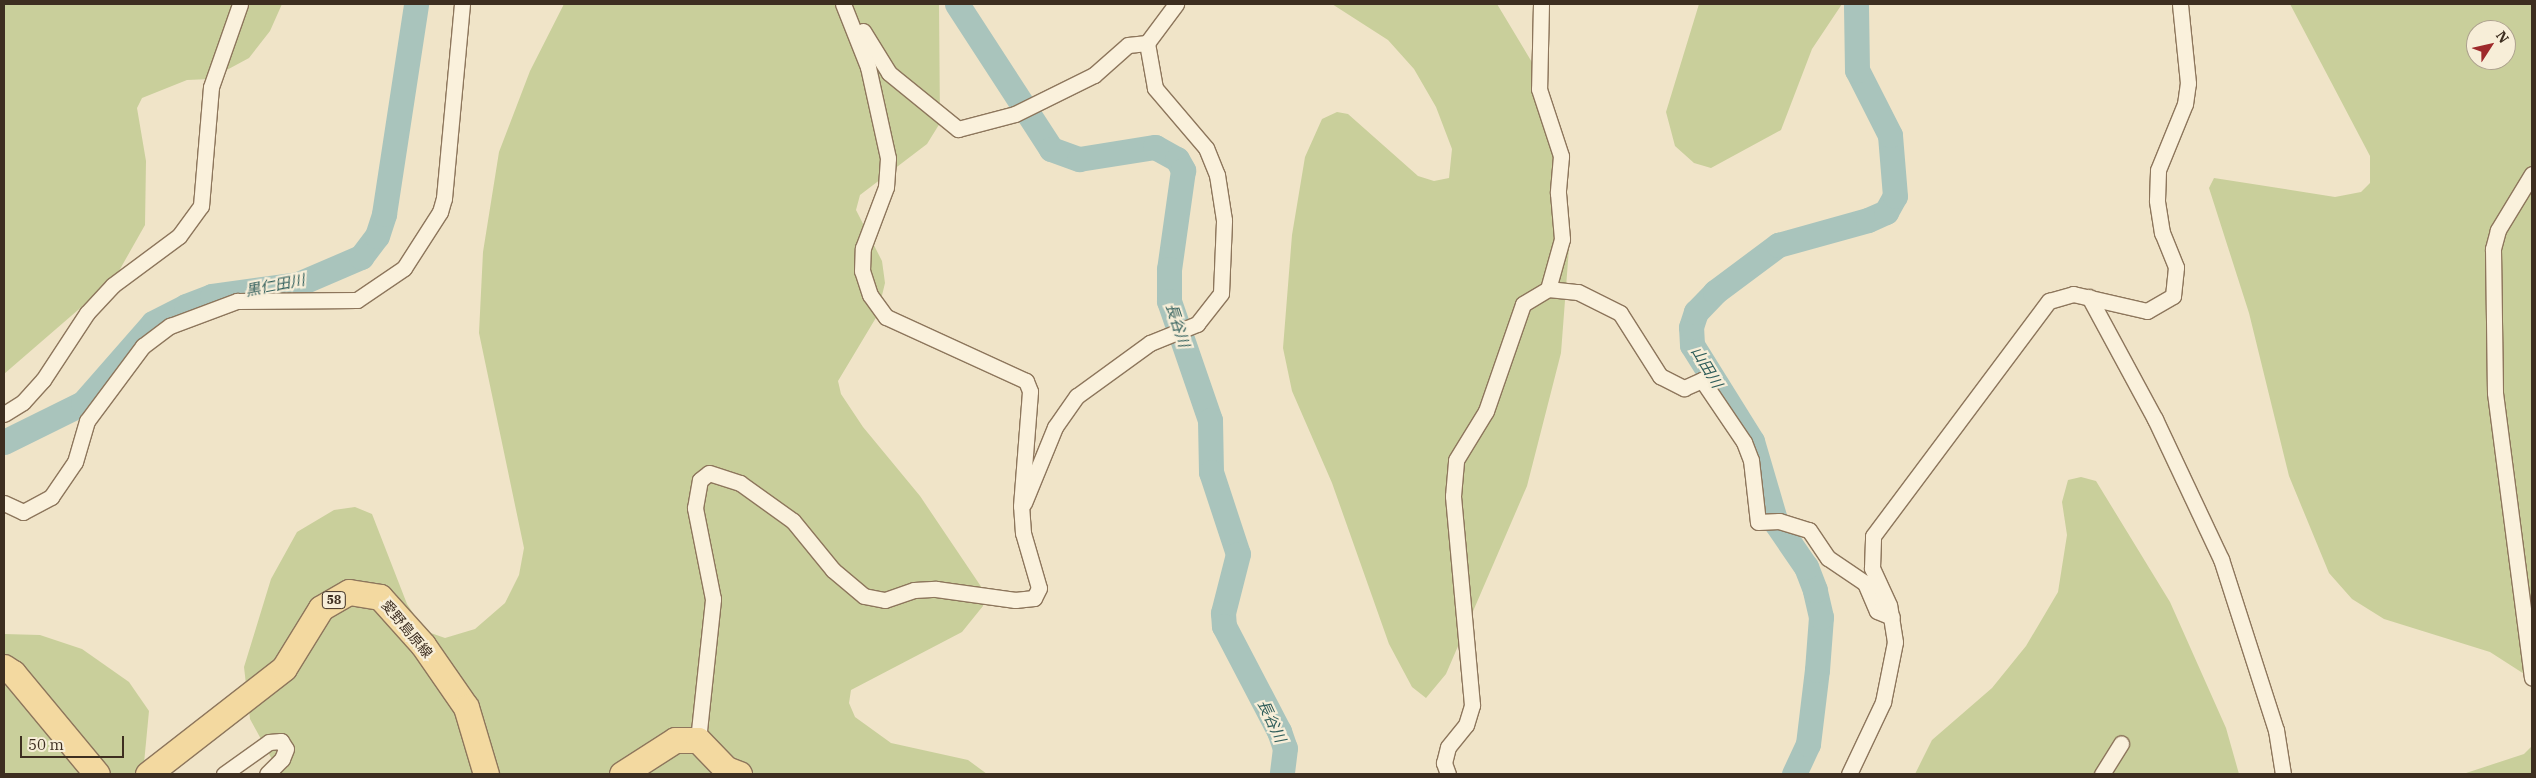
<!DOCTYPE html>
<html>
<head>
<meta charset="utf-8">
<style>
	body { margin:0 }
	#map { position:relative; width:2536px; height:778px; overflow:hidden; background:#f0e4c8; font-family:"IBM Plex Serif","Noto Sans JP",serif }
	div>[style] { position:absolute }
	.green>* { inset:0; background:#c9cf9b }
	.river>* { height:25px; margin:-12.5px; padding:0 12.5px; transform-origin:12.5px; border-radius:12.5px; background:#a9c4bc }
	.roads { filter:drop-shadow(1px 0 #8d765c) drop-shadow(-1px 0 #8d765c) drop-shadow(0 1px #8d765c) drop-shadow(0 -1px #8d765c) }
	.minor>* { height:15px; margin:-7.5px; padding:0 7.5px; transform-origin:7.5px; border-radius:7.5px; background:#faf1dc }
	.primary>* { height:25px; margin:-12.5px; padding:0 12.5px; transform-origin:12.5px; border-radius:12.5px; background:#f3d9a0 }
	span { translate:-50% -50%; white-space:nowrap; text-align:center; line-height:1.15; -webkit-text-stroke:4.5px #f7eed8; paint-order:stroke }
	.shield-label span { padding:1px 4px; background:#f7eed8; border:1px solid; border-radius:4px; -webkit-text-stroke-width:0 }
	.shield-label { font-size:12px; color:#3d2e20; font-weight:700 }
	.street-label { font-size:14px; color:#3d2e20 }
	.water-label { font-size:15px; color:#2f5d5a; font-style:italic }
	.frame { position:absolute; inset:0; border:5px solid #3d2e20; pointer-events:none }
	.north { position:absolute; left:2466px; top:20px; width:50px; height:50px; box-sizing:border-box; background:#f7eed8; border:1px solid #ada18e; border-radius:50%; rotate:55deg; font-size:14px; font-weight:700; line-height:20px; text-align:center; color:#3d2e20 }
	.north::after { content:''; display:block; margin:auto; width:18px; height:22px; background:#9e2a2b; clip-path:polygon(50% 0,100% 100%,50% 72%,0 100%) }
	.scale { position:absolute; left:20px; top:736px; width:104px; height:22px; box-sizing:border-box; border:2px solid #3d2e20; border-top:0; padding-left:6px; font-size:15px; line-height:18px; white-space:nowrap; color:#3d2e20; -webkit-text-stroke:4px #f7eed8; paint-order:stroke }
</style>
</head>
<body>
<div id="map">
	<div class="green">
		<div style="clip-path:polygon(4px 4px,282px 4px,270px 31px,249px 58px,210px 79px,187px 80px,142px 98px,137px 108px,146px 161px,145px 225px,115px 278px,4px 374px)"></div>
		<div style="clip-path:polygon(564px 4px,939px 4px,940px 123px,927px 144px,860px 195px,856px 210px,882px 261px,885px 283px,877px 316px,838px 381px,841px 394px,863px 427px,920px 496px,982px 588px,983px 606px,962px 632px,851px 690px,849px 703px,855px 717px,891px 743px,968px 760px,987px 774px,280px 774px,250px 719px,244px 667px,271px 579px,297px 532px,334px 510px,355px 507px,372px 514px,407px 604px,425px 631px,445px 638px,475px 629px,505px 603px,519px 575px,524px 548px,479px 333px,483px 252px,499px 152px,530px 71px)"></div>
		<div style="clip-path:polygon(1332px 4px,1497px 4px,1533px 64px,1562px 130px,1570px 235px,1561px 353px,1527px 486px,1446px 674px,1426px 698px,1412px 687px,1389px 644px,1332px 483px,1292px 391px,1283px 348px,1292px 235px,1305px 157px,1322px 119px,1337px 112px,1348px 114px,1418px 176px,1434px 181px,1449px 178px,1452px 149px,1436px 107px,1414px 69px,1388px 40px)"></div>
		<div style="clip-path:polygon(1699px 4px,1842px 4px,1812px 49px,1781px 130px,1711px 168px,1694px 163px,1675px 146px,1666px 112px)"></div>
		<div style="clip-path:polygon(evenodd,2290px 4px,2532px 4px,2532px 679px,2490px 652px,2384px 619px,2352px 599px,2329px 573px,2289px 476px,2249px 313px,2209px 188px,2214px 178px,2335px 197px,2361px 192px,2370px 183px,2370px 156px,2290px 4px,2476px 30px,2506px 30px,2506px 60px,2476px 60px,2476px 30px)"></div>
		<div style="clip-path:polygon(2081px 477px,2096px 481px,2170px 602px,2226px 728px,2239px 774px,1915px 774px,1932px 740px,1992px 688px,2026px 646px,2058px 592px,2067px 535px,2062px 502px,2068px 480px)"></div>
		<div style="clip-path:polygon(4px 634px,40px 635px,82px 649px,129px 682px,149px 711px,143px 774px,4px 774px)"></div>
		<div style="clip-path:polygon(2532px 746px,2532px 774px,2463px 774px,2524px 754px)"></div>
	</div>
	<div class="river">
		<div style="left:957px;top:4px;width:173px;rotate:57deg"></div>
		<div style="left:1051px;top:149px;width:30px;rotate:20deg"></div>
		<div style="left:1079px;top:159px;width:77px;rotate:-9deg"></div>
		<div style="left:1155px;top:147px;width:25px;rotate:29deg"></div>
		<div style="left:1177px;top:159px;width:13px;rotate:61deg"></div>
		<div style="left:1183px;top:170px;width:100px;rotate:98deg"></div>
		<div style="left:1169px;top:269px;width:32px;rotate:90deg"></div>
		<div style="left:1169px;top:301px;width:126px;rotate:71deg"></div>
		<div style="left:1210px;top:420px;width:52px;rotate:88.9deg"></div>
		<div style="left:1211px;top:472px;width:86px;rotate:71.8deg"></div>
		<div style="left:1238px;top:554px;width:61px;rotate:104.3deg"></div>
		<div style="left:1223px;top:613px;width:13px;rotate:86deg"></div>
		<div style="left:1224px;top:626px;width:119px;rotate:62.4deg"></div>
		<div style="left:1279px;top:731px;width:18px;rotate:71deg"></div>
		<div style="left:1285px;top:748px;width:26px;rotate:97deg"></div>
		<div style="left:4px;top:442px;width:88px;rotate:-26.3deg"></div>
		<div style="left:83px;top:403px;width:106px;rotate:-48.8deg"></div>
		<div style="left:153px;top:323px;width:37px;rotate:-27deg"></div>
		<div style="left:186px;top:306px;width:28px;rotate:-21deg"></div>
		<div style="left:212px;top:296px;width:87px;rotate:-7.9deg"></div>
		<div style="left:298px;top:284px;width:69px;rotate:-23.2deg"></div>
		<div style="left:361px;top:257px;width:26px;rotate:-53deg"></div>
		<div style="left:377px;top:236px;width:23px;rotate:-72deg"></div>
		<div style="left:384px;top:214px;width:212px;rotate:-81.3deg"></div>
		<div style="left:1794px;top:774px;width:33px;rotate:-65deg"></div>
		<div style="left:1808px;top:744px;width:75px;rotate:-83.1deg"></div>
		<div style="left:1817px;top:670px;width:53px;rotate:-85.7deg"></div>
		<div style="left:1821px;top:617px;width:28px;rotate:-103deg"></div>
		<div style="left:1815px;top:590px;width:25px;rotate:-111deg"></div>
		<div style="left:1806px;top:567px;width:53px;rotate:-124.3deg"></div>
		<div style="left:1776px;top:523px;width:85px;rotate:-106.3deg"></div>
		<div style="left:1752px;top:441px;width:113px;rotate:-122deg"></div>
		<div style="left:1692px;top:345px;width:18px;rotate:-93deg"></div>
		<div style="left:1691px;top:327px;width:16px;rotate:-72deg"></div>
		<div style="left:1696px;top:312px;width:28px;rotate:-46deg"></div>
		<div style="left:1715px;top:292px;width:79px;rotate:-36.7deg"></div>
		<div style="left:1778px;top:245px;width:93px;rotate:-15.5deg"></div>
		<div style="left:1868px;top:220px;width:20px;rotate:-24deg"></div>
		<div style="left:1886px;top:212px;width:18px;rotate:-61deg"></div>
		<div style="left:1895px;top:196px;width:61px;rotate:-94.7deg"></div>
		<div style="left:1890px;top:135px;width:73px;rotate:-116.9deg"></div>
		<div style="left:1857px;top:70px;width:66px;rotate:-90.9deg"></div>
	</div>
	<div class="roads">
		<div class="minor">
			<div style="left:1541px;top:4px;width:85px;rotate:91.3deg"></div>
			<div style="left:1539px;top:89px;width:71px;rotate:71.8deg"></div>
			<div style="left:1561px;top:156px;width:37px;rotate:95deg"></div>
			<div style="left:1558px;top:193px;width:46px;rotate:85deg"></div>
			<div style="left:1562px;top:239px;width:52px;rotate:105.6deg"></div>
			<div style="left:863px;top:31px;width:49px;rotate:58.2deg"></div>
			<div style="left:889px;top:73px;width:89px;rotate:39.1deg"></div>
			<div style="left:958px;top:129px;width:59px;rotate:-14.7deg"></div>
			<div style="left:1015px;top:114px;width:88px;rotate:-26.3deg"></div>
			<div style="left:1094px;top:75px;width:45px;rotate:-41.4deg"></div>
			<div style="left:1128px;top:45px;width:19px;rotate:-6deg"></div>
			<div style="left:2532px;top:174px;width:66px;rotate:121.3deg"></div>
			<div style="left:2498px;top:230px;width:20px;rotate:105deg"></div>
			<div style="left:2493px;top:249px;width:144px;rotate:89.2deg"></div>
			<div style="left:2495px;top:393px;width:287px;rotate:82.6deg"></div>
			<div style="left:2089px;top:297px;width:139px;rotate:61.6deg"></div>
			<div style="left:2155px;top:419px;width:155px;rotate:64.8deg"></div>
			<div style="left:2221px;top:559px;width:180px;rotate:72.2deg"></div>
			<div style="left:2276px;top:730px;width:45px;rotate:81deg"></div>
			<div style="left:4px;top:414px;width:22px;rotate:-32deg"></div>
			<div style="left:23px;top:402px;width:30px;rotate:-48deg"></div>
			<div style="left:43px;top:380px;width:80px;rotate:-56.7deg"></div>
			<div style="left:87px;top:313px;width:38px;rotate:-47deg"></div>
			<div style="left:113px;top:285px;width:82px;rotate:-36.6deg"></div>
			<div style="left:179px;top:236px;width:37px;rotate:-54deg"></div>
			<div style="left:201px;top:206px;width:119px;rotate:-85.2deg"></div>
			<div style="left:211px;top:87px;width:88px;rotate:-70.7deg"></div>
			<div style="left:4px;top:503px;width:21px;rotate:25deg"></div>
			<div style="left:23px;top:512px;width:32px;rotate:-28deg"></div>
			<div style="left:51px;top:497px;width:42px;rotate:-55.6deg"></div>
			<div style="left:75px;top:462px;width:43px;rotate:-73.7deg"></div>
			<div style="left:87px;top:421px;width:94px;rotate:-53.3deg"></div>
			<div style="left:143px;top:346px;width:34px;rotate:-37deg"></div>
			<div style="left:170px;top:326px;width:72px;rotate:-20.5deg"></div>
			<div style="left:237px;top:301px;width:120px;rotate:-0.5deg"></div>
			<div style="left:357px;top:300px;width:57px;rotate:-34.2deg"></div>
			<div style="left:404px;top:268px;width:67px;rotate:-57.3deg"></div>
			<div style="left:440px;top:212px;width:15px;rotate:-74deg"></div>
			<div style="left:444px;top:198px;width:195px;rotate:-84.7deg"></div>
			<div style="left:1024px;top:503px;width:82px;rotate:-67.8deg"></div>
			<div style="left:1055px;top:427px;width:38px;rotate:-55deg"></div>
			<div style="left:1077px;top:396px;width:90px;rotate:-36deg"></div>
			<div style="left:1150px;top:343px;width:51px;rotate:-22deg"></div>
			<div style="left:1197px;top:324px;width:39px;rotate:-52deg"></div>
			<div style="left:1221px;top:293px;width:73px;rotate:-87.6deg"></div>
			<div style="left:1224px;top:220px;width:46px;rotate:-98.8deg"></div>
			<div style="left:1217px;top:175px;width:29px;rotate:-112deg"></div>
			<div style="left:1206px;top:148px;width:79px;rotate:-130.4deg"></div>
			<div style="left:1155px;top:88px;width:46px;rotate:-100.1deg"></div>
			<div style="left:1147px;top:43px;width:49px;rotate:-53.4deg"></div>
			<div style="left:698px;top:740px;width:142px;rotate:-83.9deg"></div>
			<div style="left:713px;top:599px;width:93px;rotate:-101.2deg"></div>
			<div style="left:695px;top:508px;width:28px;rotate:-80deg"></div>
			<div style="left:700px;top:480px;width:11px;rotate:-38deg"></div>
			<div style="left:709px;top:473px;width:33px;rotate:18deg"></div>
			<div style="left:740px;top:483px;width:65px;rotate:35.6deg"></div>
			<div style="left:793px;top:521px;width:63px;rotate:50.8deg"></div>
			<div style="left:833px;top:570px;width:40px;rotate:40deg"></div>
			<div style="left:864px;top:596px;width:21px;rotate:11deg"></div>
			<div style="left:885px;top:600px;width:31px;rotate:-19deg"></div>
			<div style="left:914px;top:590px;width:22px;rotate:-3deg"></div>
			<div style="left:936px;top:589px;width:80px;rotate:7.9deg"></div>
			<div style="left:1015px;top:600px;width:19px;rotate:-6deg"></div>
			<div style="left:1034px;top:598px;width:11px;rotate:-63deg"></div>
			<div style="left:1039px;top:588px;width:57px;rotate:-106.2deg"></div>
			<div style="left:1023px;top:533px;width:27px;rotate:-94deg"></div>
			<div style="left:1021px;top:506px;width:115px;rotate:-85.5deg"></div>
			<div style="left:1030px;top:391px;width:11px;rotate:-112deg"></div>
			<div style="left:1026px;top:381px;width:154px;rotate:-155.4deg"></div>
			<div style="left:886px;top:317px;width:27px;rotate:-126deg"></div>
			<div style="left:870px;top:295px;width:25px;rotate:-108deg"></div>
			<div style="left:862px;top:271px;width:23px;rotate:-88deg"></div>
			<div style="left:863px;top:248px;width:65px;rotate:-69.3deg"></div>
			<div style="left:886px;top:187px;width:29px;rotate:-86deg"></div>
			<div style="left:888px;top:158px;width:93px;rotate:-102.4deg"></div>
			<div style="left:868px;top:67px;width:68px;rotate:-111.6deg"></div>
			<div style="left:224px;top:774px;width:55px;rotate:-35.4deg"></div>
			<div style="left:269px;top:742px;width:12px;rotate:-5deg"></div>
			<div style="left:281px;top:741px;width:9px;rotate:58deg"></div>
			<div style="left:286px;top:749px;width:11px;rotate:112deg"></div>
			<div style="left:282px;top:759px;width:21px;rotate:135deg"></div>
			<div style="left:1448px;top:774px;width:12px;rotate:-110deg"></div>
			<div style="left:1444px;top:763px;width:16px;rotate:-76deg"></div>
			<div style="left:1448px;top:747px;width:28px;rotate:-51deg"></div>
			<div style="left:1466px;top:725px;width:21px;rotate:-73deg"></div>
			<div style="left:1472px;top:705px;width:210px;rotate:-95.2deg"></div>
			<div style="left:1453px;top:496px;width:36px;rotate:-85deg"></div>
			<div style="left:1456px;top:460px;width:57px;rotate:-58.5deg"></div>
			<div style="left:1486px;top:411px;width:113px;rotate:-70.9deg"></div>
			<div style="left:1523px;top:304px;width:29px;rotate:-31deg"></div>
			<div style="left:1548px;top:289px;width:30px;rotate:6deg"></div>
			<div style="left:1578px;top:292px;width:47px;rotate:26.6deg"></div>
			<div style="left:1620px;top:313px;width:75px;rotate:57.6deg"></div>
			<div style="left:1660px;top:376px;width:27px;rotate:27deg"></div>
			<div style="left:1684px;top:388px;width:20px;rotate:-24deg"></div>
			<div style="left:1702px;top:380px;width:75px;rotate:55.9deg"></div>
			<div style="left:1744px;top:442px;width:19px;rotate:69deg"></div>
			<div style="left:1751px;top:460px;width:62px;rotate:83.6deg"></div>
			<div style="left:1758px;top:522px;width:21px;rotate:-3deg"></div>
			<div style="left:1779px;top:521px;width:31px;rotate:17deg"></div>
			<div style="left:1809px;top:530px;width:34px;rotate:56deg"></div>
			<div style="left:1828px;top:558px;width:45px;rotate:34deg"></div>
			<div style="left:1865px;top:583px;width:30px;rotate:67deg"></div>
			<div style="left:1877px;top:611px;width:16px;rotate:22deg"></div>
			<div style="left:1849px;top:774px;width:80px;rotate:-64.7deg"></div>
			<div style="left:1883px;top:702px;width:61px;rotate:-78.7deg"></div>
			<div style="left:1895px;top:642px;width:37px;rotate:-99deg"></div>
			<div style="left:1889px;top:605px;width:41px;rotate:-114.7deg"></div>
			<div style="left:1872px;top:568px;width:32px;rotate:-88deg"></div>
			<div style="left:1873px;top:536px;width:294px;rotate:-53.2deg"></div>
			<div style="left:2049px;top:301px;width:25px;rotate:-16deg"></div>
			<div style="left:2073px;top:294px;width:76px;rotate:12.9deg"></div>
			<div style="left:2147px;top:311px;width:30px;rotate:-30deg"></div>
			<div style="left:2173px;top:296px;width:29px;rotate:-84deg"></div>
			<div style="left:2176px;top:267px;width:37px;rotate:-112deg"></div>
			<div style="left:2162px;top:233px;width:33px;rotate:-99deg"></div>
			<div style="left:2157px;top:200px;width:30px;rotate:-88deg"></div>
			<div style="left:2158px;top:170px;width:71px;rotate:-67.8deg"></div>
			<div style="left:2185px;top:104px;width:21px;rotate:-82deg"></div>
			<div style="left:2188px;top:83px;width:79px;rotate:-95.8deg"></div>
			<div style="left:2102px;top:774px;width:36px;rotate:-58deg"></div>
		</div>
		<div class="primary">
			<div style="left:4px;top:667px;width:11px;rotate:34deg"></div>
			<div style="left:13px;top:673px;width:131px;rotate:50.3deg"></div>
			<div style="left:148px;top:774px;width:172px;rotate:-37.9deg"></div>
			<div style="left:284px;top:668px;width:70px;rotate:-58.3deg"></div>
			<div style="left:321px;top:608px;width:32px;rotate:-30deg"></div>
			<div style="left:349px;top:592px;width:31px;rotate:9deg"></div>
			<div style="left:380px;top:597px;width:64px;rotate:48.1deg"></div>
			<div style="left:423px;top:645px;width:75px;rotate:55.3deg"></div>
			<div style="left:466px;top:707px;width:70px;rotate:73.4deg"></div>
			<div style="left:622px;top:774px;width:63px;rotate:-32.7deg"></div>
			<div style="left:675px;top:740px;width:23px"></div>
			<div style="left:698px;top:740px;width:40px;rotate:46deg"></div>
			<div style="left:726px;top:769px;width:14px;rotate:21deg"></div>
		</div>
	</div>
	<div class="shield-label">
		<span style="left:334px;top:600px">58</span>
	</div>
	<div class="street-label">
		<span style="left:407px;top:629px;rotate:50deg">愛野島原線</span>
	</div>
	<div class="water-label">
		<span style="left:275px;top:285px;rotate:-11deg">黒仁田川</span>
		<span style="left:1178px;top:325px;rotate:72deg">長谷川</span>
		<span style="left:1707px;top:367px;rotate:59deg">山田川</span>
		<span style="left:1272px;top:721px;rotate:65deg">長谷川</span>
	</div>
	<div class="frame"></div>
	<div class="north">N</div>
	<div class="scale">50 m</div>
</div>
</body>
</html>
